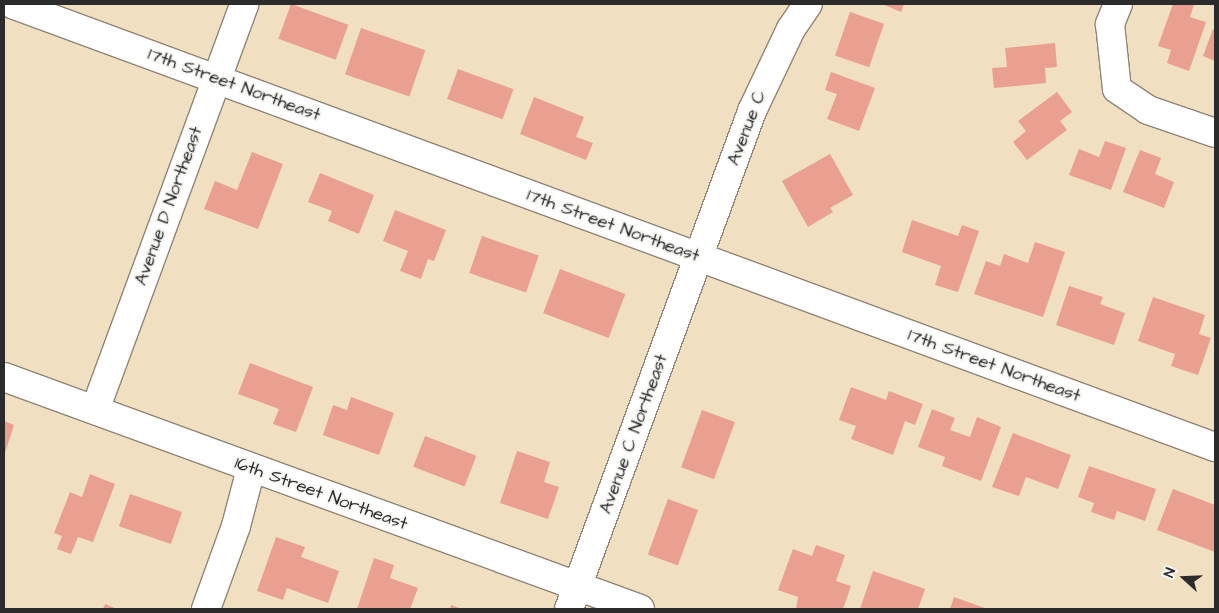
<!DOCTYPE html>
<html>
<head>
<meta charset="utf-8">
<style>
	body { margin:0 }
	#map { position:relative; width:1219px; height:613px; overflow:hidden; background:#f0dfc1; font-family:"Architects Daughter",sans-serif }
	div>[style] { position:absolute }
	.building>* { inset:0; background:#e9a091; transform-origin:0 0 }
	.roads { filter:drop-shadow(1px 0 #8e8576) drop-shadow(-1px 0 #8e8576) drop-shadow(0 1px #8e8576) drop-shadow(0 -1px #8e8576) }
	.minor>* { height:28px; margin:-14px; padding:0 14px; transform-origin:14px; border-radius:14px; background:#fff }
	span { translate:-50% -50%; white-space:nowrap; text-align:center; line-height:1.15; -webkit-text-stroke:4px #f6f6f2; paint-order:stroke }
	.street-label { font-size:18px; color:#2b2b2b }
	.frame { position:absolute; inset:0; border:5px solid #2b2b2b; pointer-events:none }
	.north { position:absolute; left:1159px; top:553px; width:50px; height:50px; -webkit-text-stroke:4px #f6f6f2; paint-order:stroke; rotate:290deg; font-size:14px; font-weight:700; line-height:20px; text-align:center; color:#2b2b2b }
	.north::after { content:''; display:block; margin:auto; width:18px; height:22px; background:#2b2b2b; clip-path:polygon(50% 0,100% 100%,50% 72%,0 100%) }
</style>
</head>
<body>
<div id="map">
	<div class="building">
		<div style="left:291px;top:4px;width:61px;height:37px;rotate:20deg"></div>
		<div style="clip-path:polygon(882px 4px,904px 4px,901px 12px)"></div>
		<div style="clip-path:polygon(1173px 4px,1194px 4px,1190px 17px,1206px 22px,1189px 71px,1167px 63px,1171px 50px,1158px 46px)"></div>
		<div style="left:850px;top:12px;width:36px;height:46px;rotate:19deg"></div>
		<div style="left:361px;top:28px;width:68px;height:49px;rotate:19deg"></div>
		<div style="clip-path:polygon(1213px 29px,1215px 30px,1215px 61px,1203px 56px)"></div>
		<div style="clip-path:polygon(1055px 43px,1057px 67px,1045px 68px,1046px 83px,994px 88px,992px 68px,1007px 67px,1005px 48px)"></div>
		<div style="left:458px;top:69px;width:59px;height:32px;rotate:20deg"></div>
		<div style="clip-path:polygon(831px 72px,875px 88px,859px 131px,827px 119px,837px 94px,825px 90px)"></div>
		<div style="clip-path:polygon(1057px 92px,1072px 112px,1060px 121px,1067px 130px,1027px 160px,1013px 142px,1026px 131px,1018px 121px)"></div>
		<div style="clip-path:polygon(534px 97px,584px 117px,576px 137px,593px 143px,586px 160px,520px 134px)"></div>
		<div style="clip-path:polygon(1105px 141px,1126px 148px,1111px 190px,1069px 175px,1079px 149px,1099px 157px)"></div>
		<div style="clip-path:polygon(1140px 150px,1161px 158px,1155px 174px,1174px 182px,1164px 208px,1123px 192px)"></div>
		<div style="clip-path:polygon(252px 152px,283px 164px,258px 229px,204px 209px,215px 181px,237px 190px)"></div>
		<div style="clip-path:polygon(830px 154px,853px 195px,830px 208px,833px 212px,808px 227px,782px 181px)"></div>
		<div style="clip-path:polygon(320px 173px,374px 195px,359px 234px,328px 221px,332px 211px,308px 202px)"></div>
		<div style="clip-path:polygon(395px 210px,446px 230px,434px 261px,428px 259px,421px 279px,400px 271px,408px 251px,383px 241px)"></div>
		<div style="clip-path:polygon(912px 220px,958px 236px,962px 225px,979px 231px,958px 292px,935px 285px,941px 266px,902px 252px)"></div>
		<div style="left:482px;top:236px;width:60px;height:39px;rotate:19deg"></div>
		<div style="clip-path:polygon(1035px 242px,1065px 252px,1043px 317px,974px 294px,986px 261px,1000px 266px,1004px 254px,1028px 263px)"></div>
		<div style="left:560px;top:269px;width:70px;height:47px;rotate:21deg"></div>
		<div style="clip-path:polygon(1069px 286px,1103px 297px,1100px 304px,1125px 313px,1114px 345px,1056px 325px)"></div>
		<div style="clip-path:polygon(1153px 297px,1205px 315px,1199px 334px,1211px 338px,1198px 375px,1171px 366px,1175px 354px,1138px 341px)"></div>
		<div style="clip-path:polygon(250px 363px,313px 387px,296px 432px,273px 424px,279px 409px,238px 394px)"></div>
		<div style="clip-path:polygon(851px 387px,886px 400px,889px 391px,923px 404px,915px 425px,905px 421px,893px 455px,851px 439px,856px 426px,839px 420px)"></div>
		<div style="clip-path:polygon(351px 397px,394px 413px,379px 455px,323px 435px,333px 405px,347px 410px)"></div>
		<div style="clip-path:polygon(932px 409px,955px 418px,950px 430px,970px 437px,977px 417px,1001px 427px,981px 481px,942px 466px,945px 457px,918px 447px)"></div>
		<div style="left:702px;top:410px;width:35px;height:61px;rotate:20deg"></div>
		<div style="clip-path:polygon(4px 421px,14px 425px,4px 456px)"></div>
		<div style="clip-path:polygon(1013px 433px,1071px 455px,1058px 489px,1026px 477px,1019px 496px,992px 487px)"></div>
		<div style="left:425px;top:436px;width:55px;height:33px;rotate:21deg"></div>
		<div style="clip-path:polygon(517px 451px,550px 462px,544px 482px,559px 487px,548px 519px,500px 503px)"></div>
		<div style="clip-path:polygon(1089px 466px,1156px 489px,1145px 521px,1117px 511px,1114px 520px,1091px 512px,1094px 503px,1078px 497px)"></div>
		<div style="clip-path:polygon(90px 474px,115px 484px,93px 542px,78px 537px,71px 554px,57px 549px,62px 536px,54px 533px,70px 492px,82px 497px)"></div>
		<div style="clip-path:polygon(1173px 489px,1215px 505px,1215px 552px,1157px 530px)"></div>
		<div style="left:130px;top:494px;width:55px;height:34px;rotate:19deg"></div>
		<div style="left:668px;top:499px;width:32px;height:59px;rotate:20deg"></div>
		<div style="clip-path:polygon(276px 537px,305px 547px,301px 557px,339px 571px,328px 603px,287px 588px,283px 600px,257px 591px)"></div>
		<div style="clip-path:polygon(816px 545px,845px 555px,836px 581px,851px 586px,843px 609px,796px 609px,798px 597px,778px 590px,793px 549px,812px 556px)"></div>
		<div style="clip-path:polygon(374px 558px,394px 565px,390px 578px,418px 588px,410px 609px,357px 609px)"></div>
		<div style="clip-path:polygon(873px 571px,925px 589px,918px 609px,860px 609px)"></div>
		<div style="clip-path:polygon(954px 597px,985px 608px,984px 609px,950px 609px)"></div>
		<div style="clip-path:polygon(105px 604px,117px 609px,103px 609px)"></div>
		<div style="clip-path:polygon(451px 605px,462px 609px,450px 609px)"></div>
	</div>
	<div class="roads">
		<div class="minor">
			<div style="left:12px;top:4px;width:1282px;rotate:20.22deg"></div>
			<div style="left:1118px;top:4px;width:22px;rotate:112deg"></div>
			<div style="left:1110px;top:24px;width:65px;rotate:83.9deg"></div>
			<div style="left:1117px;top:89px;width:37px;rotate:34deg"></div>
			<div style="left:1148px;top:110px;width:71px;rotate:18.9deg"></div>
			<div style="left:4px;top:377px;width:677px;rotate:20.04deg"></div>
			<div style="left:95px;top:410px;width:432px;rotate:-69.8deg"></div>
			<div style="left:206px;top:609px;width:88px;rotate:-70.1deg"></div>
			<div style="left:236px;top:526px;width:59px;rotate:-75.3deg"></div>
			<div style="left:569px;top:609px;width:531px;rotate:-69.82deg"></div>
			<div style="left:752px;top:111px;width:91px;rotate:-64.6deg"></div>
			<div style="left:791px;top:29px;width:30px;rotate:-56deg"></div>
		</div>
	</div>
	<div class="street-label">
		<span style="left:234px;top:85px;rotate:20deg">17th Street Northeast</span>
		<span style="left:747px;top:128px;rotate:-69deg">Avenue C</span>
		<span style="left:169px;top:206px;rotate:-70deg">Avenue D Northeast</span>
		<span style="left:613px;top:226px;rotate:20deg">17th Street Northeast</span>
		<span style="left:994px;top:366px;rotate:20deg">17th Street Northeast</span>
		<span style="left:634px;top:434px;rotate:-70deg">Avenue C Northeast</span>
		<span style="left:321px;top:494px;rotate:20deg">16th Street Northeast</span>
	</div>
	<div class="frame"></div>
	<div class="north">N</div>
</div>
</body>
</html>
